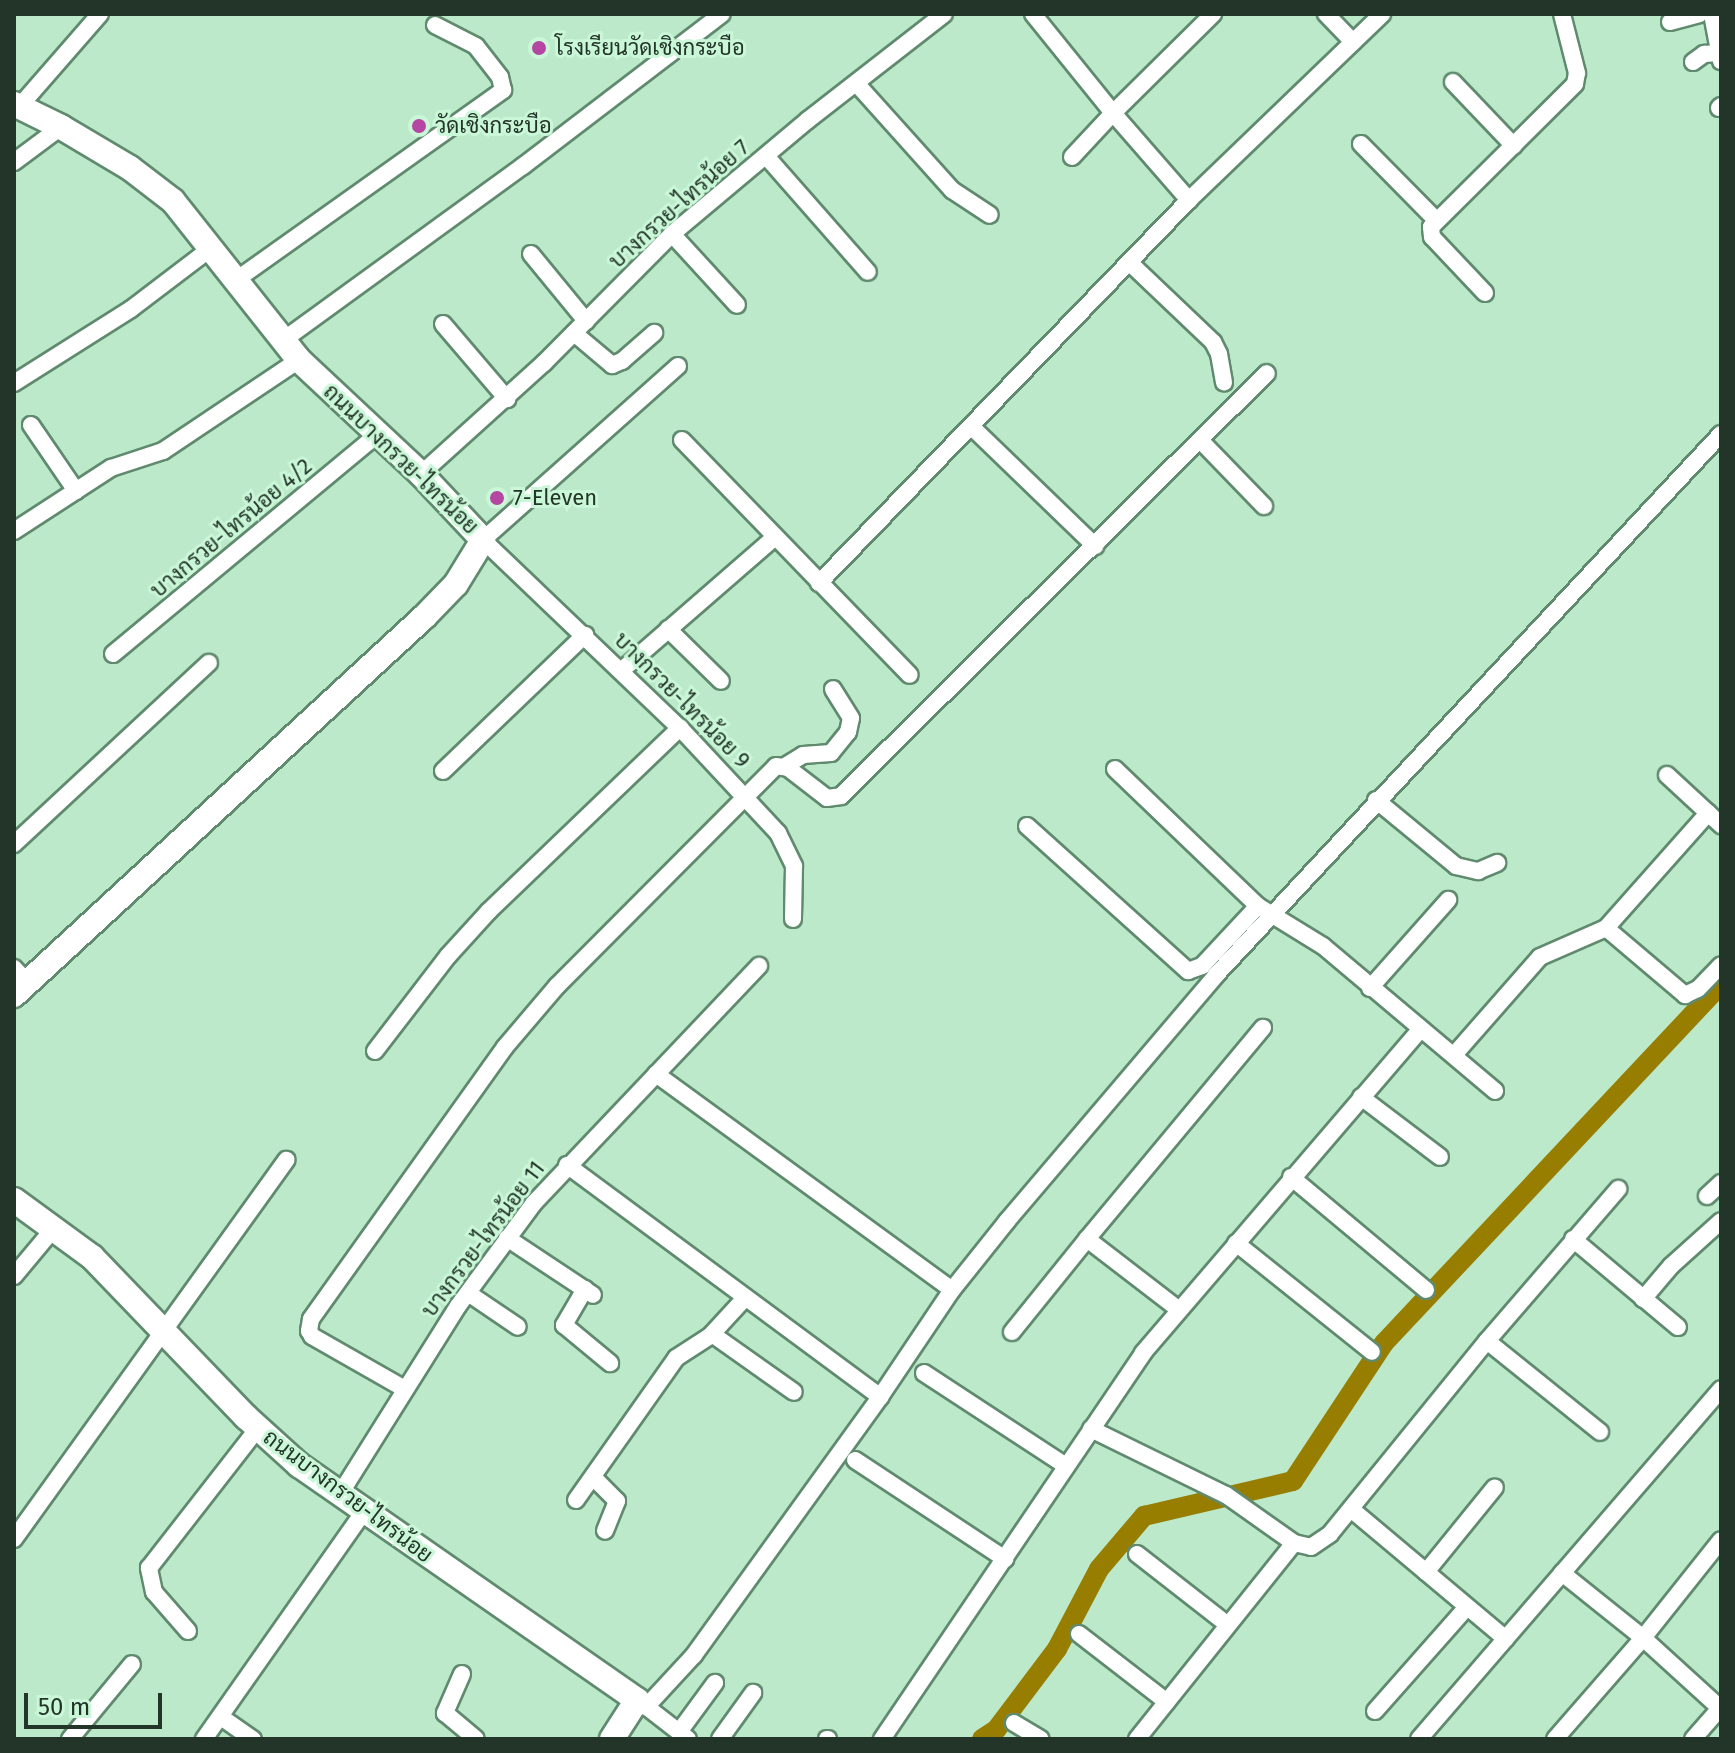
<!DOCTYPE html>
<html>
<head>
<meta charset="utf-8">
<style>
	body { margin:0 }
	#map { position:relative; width:1735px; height:1753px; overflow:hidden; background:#bce9ca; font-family:"Fira Sans",Sarabun,sans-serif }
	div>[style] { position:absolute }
	.canal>* { height:20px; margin:-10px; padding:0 10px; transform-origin:10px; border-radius:10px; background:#977e01 }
	.roads { filter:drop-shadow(2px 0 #608a6e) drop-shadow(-2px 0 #608a6e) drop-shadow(0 2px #608a6e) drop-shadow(0 -2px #608a6e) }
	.minor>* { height:16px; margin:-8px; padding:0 8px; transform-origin:8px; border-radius:8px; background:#fff }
	.secondary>* { height:24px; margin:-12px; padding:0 12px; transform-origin:12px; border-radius:12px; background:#fff }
	.dots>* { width:22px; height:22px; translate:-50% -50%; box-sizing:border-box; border:4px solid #c9f7d7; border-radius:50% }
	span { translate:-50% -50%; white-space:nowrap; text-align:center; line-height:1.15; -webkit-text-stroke:6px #c9f7d7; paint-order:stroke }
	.poi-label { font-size:22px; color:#233529 }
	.left { translate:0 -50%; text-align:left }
	.street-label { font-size:22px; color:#233529 }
	.frame { position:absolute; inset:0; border:16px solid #233529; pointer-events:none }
	.scale { position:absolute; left:24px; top:1693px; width:138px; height:36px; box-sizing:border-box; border:4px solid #233529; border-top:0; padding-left:10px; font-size:24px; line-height:28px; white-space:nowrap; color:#233529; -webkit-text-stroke:6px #c9f7d7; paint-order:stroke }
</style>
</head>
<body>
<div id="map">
	<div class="canal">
		<div style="left:982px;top:1739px;width:17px;rotate:-33deg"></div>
		<div style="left:996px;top:1730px;width:101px;rotate:-53deg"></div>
		<div style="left:1057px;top:1649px;width:90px;rotate:-62.3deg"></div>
		<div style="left:1099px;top:1569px;width:70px;rotate:-49.7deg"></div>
		<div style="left:1144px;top:1516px;width:153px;rotate:-13.2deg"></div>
		<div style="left:1293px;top:1481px;width:165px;rotate:-56.6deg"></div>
		<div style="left:1384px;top:1343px;width:492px;rotate:-46.8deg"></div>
	</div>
	<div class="roads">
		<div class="minor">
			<div style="left:1033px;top:14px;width:127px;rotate:51.1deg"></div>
			<div style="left:1113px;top:113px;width:141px;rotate:-44.7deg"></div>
			<div style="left:1326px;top:14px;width:39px;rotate:46deg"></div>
			<div style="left:1712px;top:14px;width:48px;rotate:79.2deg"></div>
			<div style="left:1670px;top:22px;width:30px;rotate:-15deg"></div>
			<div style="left:1693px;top:62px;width:14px;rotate:-36deg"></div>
			<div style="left:1704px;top:54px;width:15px;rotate:-4deg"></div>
			<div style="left:1453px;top:82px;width:88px;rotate:46.4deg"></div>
			<div style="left:856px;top:83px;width:144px;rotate:48.1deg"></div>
			<div style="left:952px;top:190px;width:45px;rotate:33.3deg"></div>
			<div style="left:19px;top:107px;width:123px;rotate:-48.9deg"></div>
			<div style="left:1719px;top:108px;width:3px;rotate:-45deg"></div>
			<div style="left:1361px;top:144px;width:107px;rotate:45.4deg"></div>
			<div style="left:766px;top:156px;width:154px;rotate:48.7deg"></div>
			<div style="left:1072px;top:157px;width:60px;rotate:-47deg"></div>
			<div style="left:1113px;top:113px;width:116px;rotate:48.9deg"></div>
			<div style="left:14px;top:162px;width:59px;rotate:-36.7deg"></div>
			<div style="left:672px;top:234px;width:96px;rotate:47.5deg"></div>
			<div style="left:531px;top:254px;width:87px;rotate:50.6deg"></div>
			<div style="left:1130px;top:263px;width:115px;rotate:43.6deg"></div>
			<div style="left:1213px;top:342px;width:13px;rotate:63deg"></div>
			<div style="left:1219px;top:354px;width:29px;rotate:80deg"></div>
			<div style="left:236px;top:280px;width:328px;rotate:-35.4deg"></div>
			<div style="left:503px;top:90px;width:13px;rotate:-103deg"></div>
			<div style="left:500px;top:77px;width:39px;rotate:-128deg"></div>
			<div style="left:476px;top:46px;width:46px;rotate:-152.9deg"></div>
			<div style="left:1485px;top:293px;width:77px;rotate:-133.4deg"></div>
			<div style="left:1432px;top:237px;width:10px;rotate:-96deg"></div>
			<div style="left:1431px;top:227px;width:203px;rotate:-44.8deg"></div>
			<div style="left:1575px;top:84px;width:11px;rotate:-80deg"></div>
			<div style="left:1577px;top:73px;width:61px;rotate:-104.3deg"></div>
			<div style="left:443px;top:324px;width:99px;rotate:49.5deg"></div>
			<div style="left:574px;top:333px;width:50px;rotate:40.1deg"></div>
			<div style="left:612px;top:365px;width:11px;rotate:-22deg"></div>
			<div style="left:622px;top:361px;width:43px;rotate:-41.2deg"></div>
			<div style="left:282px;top:341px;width:298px;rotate:-36deg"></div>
			<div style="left:523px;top:166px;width:250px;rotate:-37.4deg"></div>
			<div style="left:678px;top:366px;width:261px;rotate:138.3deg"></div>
			<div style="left:483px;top:540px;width:272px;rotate:43.7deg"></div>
			<div style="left:680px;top:728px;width:144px;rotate:47deg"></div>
			<div style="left:778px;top:833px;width:37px;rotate:64deg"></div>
			<div style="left:794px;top:866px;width:53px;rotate:91.1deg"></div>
			<div style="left:14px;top:383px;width:138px;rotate:-32.3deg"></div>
			<div style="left:131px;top:309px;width:101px;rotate:-37.3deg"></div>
			<div style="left:31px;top:425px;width:80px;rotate:55.7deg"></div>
			<div style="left:973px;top:428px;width:170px;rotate:44deg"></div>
			<div style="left:682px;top:440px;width:327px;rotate:45.9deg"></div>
			<div style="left:1200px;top:440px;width:92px;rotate:45.9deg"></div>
			<div style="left:421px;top:474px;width:166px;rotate:-42.1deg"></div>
			<div style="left:544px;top:363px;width:182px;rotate:-45.2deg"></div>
			<div style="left:672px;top:234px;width:177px;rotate:-40deg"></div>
			<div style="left:808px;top:120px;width:172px;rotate:-37.9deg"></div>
			<div style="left:14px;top:531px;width:116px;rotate:-33deg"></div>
			<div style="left:111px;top:468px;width:55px;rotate:-18.1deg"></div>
			<div style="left:163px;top:451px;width:164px;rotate:-33.8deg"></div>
			<div style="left:819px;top:583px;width:533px;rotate:-45.99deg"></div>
			<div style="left:1189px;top:200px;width:268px;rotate:-43.9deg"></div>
			<div style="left:668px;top:629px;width:74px;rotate:44.5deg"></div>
			<div style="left:113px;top:654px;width:343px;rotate:-39.7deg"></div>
			<div style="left:622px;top:670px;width:201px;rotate:-41deg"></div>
			<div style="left:785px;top:766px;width:21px;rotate:-31deg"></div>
			<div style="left:803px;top:755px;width:28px;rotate:-4deg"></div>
			<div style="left:831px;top:753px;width:27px;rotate:-51deg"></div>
			<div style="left:848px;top:732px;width:14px;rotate:-78deg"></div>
			<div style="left:851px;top:718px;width:34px;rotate:-122deg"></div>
			<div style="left:1115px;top:769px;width:198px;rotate:43.8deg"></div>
			<div style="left:1258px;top:906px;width:76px;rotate:31.6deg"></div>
			<div style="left:1323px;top:946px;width:225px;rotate:40.1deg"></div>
			<div style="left:443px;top:771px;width:197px;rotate:-43.8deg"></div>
			<div style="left:1667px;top:775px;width:74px;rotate:42.8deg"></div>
			<div style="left:1376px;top:800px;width:104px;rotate:39.5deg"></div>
			<div style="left:1456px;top:866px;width:23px;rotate:13deg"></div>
			<div style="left:1478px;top:871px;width:21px;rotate:-23deg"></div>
			<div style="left:1027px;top:826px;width:217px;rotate:42deg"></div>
			<div style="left:1188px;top:971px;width:15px;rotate:-20deg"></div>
			<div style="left:1202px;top:966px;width:82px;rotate:-47deg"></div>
			<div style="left:14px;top:844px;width:266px;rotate:-42.9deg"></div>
			<div style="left:1606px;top:928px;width:104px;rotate:40.3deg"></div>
			<div style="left:1685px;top:995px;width:14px;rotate:-25deg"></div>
			<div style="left:1698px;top:989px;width:33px;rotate:-46deg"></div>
			<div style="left:14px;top:968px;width:21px;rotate:47deg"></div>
			<div style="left:1370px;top:988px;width:118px;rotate:-48.4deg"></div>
			<div style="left:375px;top:1051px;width:120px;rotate:-52.5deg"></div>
			<div style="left:448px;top:956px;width:61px;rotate:-47.7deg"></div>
			<div style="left:489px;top:911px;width:265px;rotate:-43.8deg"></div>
			<div style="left:1454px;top:1055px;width:130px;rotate:-48.7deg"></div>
			<div style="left:1540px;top:957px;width:72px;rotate:-23.7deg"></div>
			<div style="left:1606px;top:928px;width:154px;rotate:-48.4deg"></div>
			<div style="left:656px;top:1074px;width:366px;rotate:36.1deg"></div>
			<div style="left:1361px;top:1097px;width:99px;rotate:37.2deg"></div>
			<div style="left:567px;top:1165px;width:390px;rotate:36.5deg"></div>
			<div style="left:1291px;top:1177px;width:176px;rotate:39.9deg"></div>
			<div style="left:1707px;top:1196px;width:19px;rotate:-43deg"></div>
			<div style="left:507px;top:1238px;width:103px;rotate:33.5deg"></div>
			<div style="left:1573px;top:1239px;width:137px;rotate:40deg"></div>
			<div style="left:1236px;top:1243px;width:174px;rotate:38.7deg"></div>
			<div style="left:14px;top:1276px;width:64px;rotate:-50.1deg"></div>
			<div style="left:585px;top:1289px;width:42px;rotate:120.3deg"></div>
			<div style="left:564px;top:1325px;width:60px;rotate:39.6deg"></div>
			<div style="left:468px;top:1293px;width:60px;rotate:34.2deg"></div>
			<div style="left:1643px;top:1299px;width:43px;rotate:-49.7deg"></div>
			<div style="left:1671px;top:1266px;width:67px;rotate:-42deg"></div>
			<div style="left:1178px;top:1309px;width:115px;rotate:-142.4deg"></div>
			<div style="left:1087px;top:1239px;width:275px;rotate:-50.2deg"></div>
			<div style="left:1012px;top:1332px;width:119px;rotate:-51.1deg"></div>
			<div style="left:712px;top:1334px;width:100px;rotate:35.3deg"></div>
			<div style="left:1487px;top:1341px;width:145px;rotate:38.8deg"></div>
			<div style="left:924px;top:1373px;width:170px;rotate:33.2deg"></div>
			<div style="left:403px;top:1388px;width:105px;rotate:-150.3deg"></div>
			<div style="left:312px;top:1336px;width:6px;rotate:-121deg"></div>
			<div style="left:309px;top:1331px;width:12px;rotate:-81deg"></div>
			<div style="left:311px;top:1319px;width:334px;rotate:-54.5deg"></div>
			<div style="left:505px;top:1047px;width:80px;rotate:-49.6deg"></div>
			<div style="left:557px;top:986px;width:310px;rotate:-45.1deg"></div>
			<div style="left:776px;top:766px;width:12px;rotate:9deg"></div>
			<div style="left:788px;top:768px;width:49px;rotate:37.6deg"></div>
			<div style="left:827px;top:798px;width:14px;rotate:-8deg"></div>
			<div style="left:841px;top:796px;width:600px;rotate:-44.8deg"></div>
			<div style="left:1091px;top:1429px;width:150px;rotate:26.1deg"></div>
			<div style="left:1226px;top:1495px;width:83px;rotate:35.2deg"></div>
			<div style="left:1294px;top:1543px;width:251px;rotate:128.7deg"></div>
			<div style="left:855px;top:1460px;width:180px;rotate:33.4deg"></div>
			<div style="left:593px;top:1477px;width:34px;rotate:45deg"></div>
			<div style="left:617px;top:1501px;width:32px;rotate:112deg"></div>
			<div style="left:340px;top:1494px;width:222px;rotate:-57.9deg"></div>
			<div style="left:458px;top:1306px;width:128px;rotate:-53.6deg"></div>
			<div style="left:534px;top:1203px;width:327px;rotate:-46.5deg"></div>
			<div style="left:576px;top:1500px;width:174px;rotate:-54.8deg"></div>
			<div style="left:676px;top:1358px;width:40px;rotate:-32.9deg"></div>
			<div style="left:710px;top:1336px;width:52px;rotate:-47.4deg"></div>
			<div style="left:1351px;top:1509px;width:202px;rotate:40deg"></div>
			<div style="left:14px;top:1539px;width:467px;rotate:-54.3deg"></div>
			<div style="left:1294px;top:1543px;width:17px;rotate:13deg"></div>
			<div style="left:1311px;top:1547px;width:23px;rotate:-34deg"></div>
			<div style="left:1330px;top:1534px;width:249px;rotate:-50.9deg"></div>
			<div style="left:1487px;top:1341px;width:201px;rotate:-49.2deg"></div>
			<div style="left:1137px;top:1554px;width:115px;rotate:38deg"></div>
			<div style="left:1426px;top:1572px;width:109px;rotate:-50.9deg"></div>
			<div style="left:1562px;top:1573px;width:104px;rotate:38.7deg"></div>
			<div style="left:1643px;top:1638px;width:104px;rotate:42.3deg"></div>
			<div style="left:188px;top:1631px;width:52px;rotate:-131.1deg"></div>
			<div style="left:154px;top:1592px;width:25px;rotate:-102deg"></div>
			<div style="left:149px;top:1568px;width:177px;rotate:-52.1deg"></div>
			<div style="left:1079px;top:1634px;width:111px;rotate:37.7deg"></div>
			<div style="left:462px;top:1674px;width:43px;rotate:113.6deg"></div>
			<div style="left:445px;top:1713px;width:40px;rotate:40deg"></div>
			<div style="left:639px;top:1701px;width:62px;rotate:37.8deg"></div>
			<div style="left:646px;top:1707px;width:71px;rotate:-47.3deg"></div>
			<div style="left:694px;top:1655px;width:318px;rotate:-54.2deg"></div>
			<div style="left:880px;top:1397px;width:129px;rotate:-56.1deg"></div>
			<div style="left:952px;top:1290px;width:88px;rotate:-51.4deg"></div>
			<div style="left:1007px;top:1221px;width:323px;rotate:-49.6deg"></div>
			<div style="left:1216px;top:975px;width:740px;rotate:-46.97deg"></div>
			<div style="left:1375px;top:1711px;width:137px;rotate:-48.5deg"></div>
			<div style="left:221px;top:1717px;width:39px;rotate:35deg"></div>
			<div style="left:1014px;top:1723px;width:31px;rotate:31deg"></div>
			<div style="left:679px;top:1732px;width:61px;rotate:-53.7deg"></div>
			<div style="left:70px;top:1739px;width:97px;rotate:-50.4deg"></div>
			<div style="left:204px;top:1739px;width:279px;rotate:-54.9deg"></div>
			<div style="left:720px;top:1739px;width:57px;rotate:-54.3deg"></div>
			<div style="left:827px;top:1739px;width:1px"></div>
			<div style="left:882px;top:1739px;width:466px;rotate:-55.9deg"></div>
			<div style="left:1143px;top:1353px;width:427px;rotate:-49.4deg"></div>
			<div style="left:1419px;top:1739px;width:462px;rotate:-49.2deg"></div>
			<div style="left:1555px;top:1739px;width:134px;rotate:-48.9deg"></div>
			<div style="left:1643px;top:1638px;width:125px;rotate:-51.5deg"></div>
			<div style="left:1693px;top:1739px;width:43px;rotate:-48.8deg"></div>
		</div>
		<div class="secondary">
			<div style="left:14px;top:104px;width:52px;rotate:26.1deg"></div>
			<div style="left:61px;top:127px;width:80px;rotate:30.7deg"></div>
			<div style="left:130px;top:168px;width:54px;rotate:37.5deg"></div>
			<div style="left:173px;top:201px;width:203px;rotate:51.6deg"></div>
			<div style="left:299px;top:360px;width:167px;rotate:43.1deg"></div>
			<div style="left:421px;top:474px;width:91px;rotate:46.8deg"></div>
			<div style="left:483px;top:540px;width:52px;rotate:121.5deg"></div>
			<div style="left:456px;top:584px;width:46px;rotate:134.1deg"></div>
			<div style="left:424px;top:617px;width:558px;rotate:137.33deg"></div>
			<div style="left:14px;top:1200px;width:97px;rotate:36.2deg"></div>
			<div style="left:92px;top:1257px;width:222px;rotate:46.1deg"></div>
			<div style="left:246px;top:1417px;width:72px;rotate:42.2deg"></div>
			<div style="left:299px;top:1465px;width:412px;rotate:34.8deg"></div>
			<div style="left:637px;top:1700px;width:46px;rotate:122.7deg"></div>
		</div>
	</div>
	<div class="dots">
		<div style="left:539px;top:48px;background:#b546a2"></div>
		<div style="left:419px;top:126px;background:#b546a2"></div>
		<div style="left:497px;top:498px;background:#b546a2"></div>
	</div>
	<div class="poi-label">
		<span class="left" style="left:555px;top:48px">โรงเรียนวัดเชิงกระบือ</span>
		<span class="left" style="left:435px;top:126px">วัดเชิงกระบือ</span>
		<span class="left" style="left:513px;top:498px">7-Eleven</span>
	</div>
	<div class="street-label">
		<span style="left:679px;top:204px;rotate:-42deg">บางกรวย-ไทรน้อย 7</span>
		<span style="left:401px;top:459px;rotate:44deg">ถนนบางกรวย-ไทรน้อย</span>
		<span style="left:231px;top:528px;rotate:-40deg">บางกรวย-ไทรน้อย 4/2</span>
		<span style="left:682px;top:700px;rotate:45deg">บางกรวย-ไทรน้อย 9</span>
		<span style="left:483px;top:1239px;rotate:-53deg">บางกรวย-ไทรน้อย 11</span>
		<span style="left:348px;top:1496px;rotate:37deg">ถนนบางกรวย-ไทรน้อย</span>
	</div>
	<div class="frame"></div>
	<div class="scale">50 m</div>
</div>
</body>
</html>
